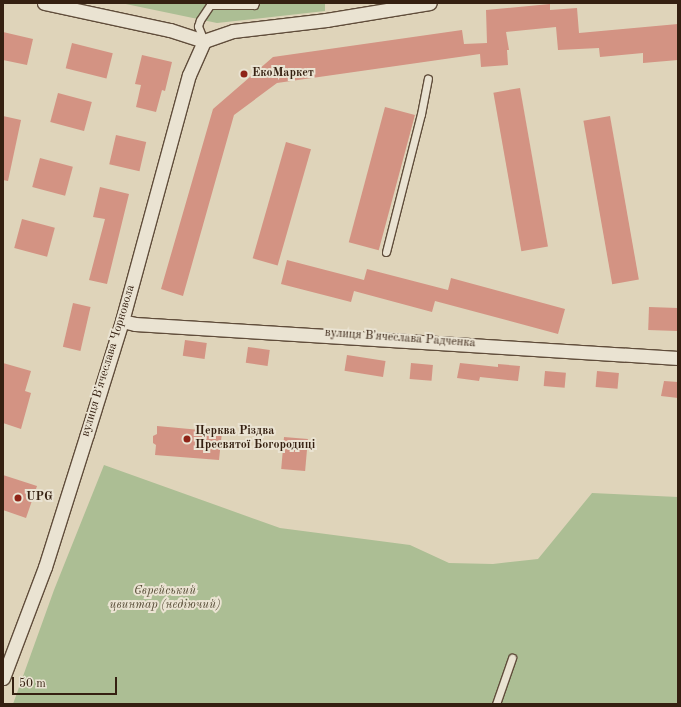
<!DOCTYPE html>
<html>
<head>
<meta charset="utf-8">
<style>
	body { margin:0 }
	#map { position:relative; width:681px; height:707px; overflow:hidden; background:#dfd4ba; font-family:"Old Standard TT",serif }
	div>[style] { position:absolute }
	.green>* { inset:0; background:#acbe94 }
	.building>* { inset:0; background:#d39383; transform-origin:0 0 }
	.roads { filter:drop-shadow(1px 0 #604d3b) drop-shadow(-1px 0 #604d3b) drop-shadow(0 1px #604d3b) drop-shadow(0 -1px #604d3b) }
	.service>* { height:7px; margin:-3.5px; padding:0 3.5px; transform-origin:3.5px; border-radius:3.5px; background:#eae3d2 }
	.minor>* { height:13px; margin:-6.5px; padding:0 6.5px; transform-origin:6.5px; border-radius:6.5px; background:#eae3d2 }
	.dots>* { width:11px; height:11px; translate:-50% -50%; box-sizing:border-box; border:2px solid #eae3d2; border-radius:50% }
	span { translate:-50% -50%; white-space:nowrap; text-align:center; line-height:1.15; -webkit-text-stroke:4px #eae3d2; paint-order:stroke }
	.poi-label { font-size:12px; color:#352011; font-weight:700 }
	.left { translate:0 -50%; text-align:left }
	.street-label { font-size:12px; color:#352011 }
	.park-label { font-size:12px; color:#534832; font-style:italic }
	.frame { position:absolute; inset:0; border:4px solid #352011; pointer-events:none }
	.scale { position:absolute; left:12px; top:677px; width:105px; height:18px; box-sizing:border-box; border:2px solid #352011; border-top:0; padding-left:5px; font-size:12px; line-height:14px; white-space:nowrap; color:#352011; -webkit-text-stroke:3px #eae3d2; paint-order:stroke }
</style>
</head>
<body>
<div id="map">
	<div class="green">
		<div style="clip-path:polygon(121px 3px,325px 3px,325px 11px,217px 23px)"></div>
		<div style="clip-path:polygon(104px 465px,280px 528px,410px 545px,449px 563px,493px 564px,538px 559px,592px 493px,678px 497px,678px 704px,13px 704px,54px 590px)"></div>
	</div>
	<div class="building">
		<div style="clip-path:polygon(550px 4px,550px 10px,577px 8px,579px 33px,678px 24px,678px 60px,643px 63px,643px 53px,600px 57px,599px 48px,558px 50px,556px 27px,506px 32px,509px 50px,507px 50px,508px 65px,481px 67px,480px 54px,277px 83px,234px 115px,183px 296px,161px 289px,213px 109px,273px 57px,462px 30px,464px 44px,487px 43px,486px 10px)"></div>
		<div style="clip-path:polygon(3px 32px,33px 39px,27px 65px,3px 60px)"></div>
		<div style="left:72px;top:43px;width:42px;height:26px;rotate:14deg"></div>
		<div style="clip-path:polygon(142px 55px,172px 62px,165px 91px,162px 90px,156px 112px,136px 107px,141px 85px,135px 84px)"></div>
		<div style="left:520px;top:88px;width:161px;height:27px;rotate:80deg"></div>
		<div style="left:58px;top:93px;width:35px;height:30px;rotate:15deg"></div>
		<div style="left:385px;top:107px;width:31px;height:140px;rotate:15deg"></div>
		<div style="clip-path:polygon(3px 116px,21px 120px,8px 181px,3px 180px)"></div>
		<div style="left:610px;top:116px;width:166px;height:27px;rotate:80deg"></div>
		<div style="left:116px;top:135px;width:31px;height:30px;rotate:13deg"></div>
		<div style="left:286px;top:142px;width:26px;height:121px;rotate:16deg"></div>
		<div style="left:40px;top:158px;width:34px;height:30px;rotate:15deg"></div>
		<div style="clip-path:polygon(100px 187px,129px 194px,107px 284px,89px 280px,105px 219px,93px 217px)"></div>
		<div style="left:22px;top:219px;width:34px;height:30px;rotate:15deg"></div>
		<div style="clip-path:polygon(287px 260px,364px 280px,367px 269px,448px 290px,451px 278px,565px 309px,558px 334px,435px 301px,432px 312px,354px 291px,351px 302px,281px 284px)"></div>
		<div style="left:73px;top:303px;width:18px;height:45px;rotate:13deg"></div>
		<div style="left:649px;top:307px;width:29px;height:23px;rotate:2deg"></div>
		<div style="left:185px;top:340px;width:22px;height:16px;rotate:8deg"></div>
		<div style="left:248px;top:347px;width:22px;height:16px;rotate:8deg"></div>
		<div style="left:347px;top:355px;width:39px;height:16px;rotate:9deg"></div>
		<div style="clip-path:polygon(3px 363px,31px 371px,25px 391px,31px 393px,21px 429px,3px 423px)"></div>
		<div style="left:411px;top:363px;width:22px;height:16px;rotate:5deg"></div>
		<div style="clip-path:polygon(460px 363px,498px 367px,498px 364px,520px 366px,518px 381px,480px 377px,479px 381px,457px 378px)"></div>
		<div style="left:545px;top:371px;width:21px;height:15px;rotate:5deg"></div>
		<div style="left:597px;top:371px;width:22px;height:16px;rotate:5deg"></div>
		<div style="clip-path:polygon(664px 381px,678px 382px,678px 398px,661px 396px)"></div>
		<div style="clip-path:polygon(157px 426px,222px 432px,219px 460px,155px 455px,156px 445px,153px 443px,153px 436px,157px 434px)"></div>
		<div style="left:284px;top:437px;width:24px;height:32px;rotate:5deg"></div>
		<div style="clip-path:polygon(3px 475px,37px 486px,26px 518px,3px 510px)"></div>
	</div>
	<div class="roads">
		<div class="service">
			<div style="left:204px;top:41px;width:16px;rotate:-112deg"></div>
			<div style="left:198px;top:26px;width:6px;rotate:-72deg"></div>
			<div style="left:200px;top:20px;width:18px;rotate:-56deg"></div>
			<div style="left:210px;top:5px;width:44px"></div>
			<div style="left:254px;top:5px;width:2px;rotate:-63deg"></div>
			<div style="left:386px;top:252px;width:142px;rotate:-75.8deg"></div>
			<div style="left:421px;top:114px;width:36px;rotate:-79deg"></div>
			<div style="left:496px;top:704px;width:49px;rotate:-70.8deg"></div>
		</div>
		<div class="minor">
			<div style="left:44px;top:3px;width:129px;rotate:12.1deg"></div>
			<div style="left:170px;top:30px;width:36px;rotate:18deg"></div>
			<div style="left:204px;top:41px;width:31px;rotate:-19deg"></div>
			<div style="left:233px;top:31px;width:94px;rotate:-6.7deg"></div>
			<div style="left:326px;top:20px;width:105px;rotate:-9.3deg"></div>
			<div style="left:122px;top:321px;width:13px;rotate:13deg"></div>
			<div style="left:135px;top:324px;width:544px;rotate:3.58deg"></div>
			<div style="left:3px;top:678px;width:119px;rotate:-69.3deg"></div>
			<div style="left:45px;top:567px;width:139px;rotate:-72.5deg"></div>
			<div style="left:87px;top:434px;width:118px;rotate:-72.8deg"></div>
			<div style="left:122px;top:321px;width:255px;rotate:-74.8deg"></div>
			<div style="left:189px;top:75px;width:37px;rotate:-66deg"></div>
		</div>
	</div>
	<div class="dots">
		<div style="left:244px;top:74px;background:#8f2418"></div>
		<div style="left:187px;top:439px;background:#8f2418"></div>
		<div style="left:18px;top:498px;background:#8f2418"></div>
	</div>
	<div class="poi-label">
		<span class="left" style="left:252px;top:74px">ЕкоМаркет</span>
		<span class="left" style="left:195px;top:439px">Церква Різдва<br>Пресвятої Богородиці</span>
		<span class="left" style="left:26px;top:498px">UPG</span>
	</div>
	<div class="street-label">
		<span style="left:400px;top:339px;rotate:4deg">вулиця Вʼячеслава Радченка</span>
		<span style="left:109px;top:361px;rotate:-73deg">вулиця Вʼячеслава Чорновола</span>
	</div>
	<div class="park-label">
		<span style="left:165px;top:599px">Єврейський<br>цвинтар (недіючий)</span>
	</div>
	<div class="frame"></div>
	<div class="scale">50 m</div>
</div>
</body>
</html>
